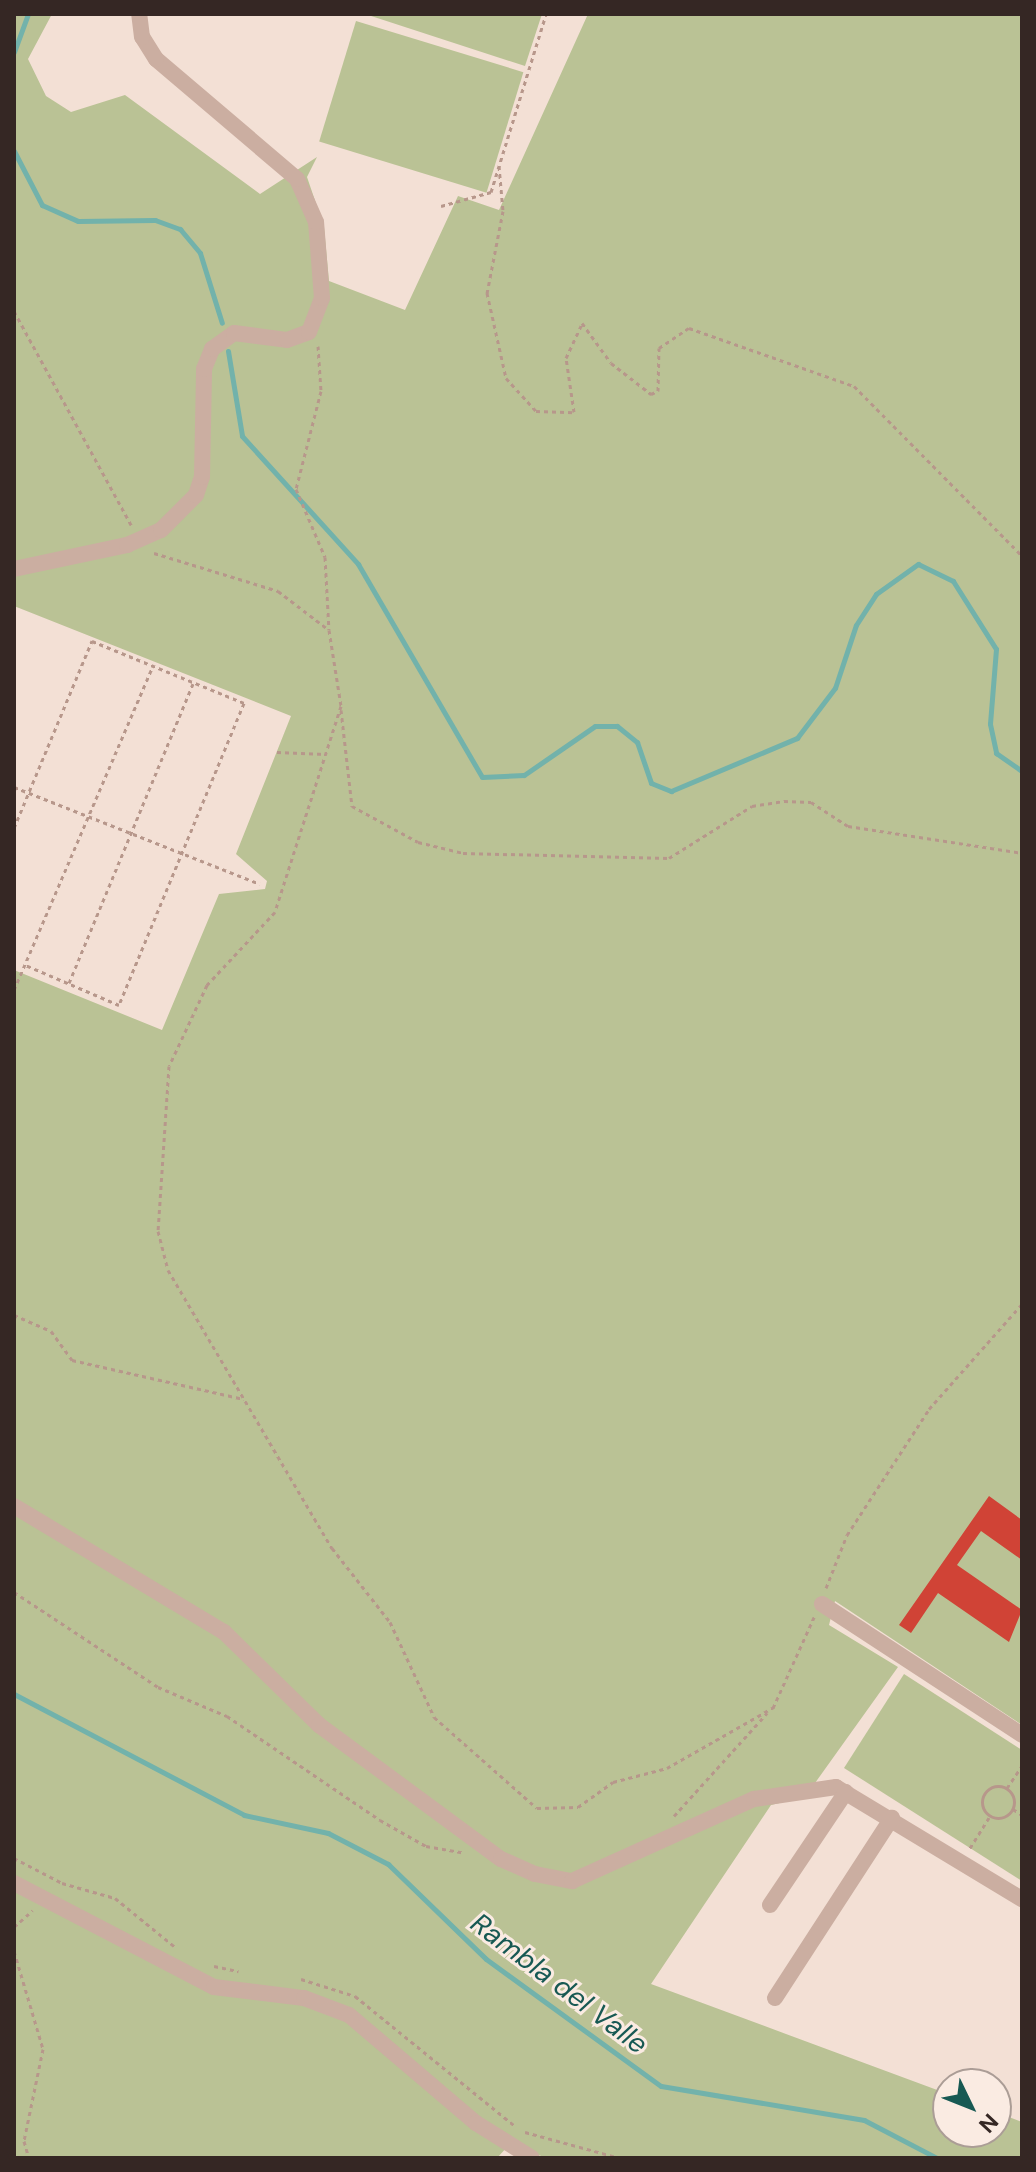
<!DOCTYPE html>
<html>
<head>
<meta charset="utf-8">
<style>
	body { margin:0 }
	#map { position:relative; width:1036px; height:2172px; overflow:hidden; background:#f3e0d5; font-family:"DM Sans",sans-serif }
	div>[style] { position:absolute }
	.green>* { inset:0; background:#bac295; transform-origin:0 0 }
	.stream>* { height:5px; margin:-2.5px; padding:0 2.5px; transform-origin:2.5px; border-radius:2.5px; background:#72b2ab }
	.building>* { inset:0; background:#d04336 }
	.path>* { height:3px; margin-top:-1.5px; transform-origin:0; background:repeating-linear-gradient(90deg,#b7978b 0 4px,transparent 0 8px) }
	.path>.ring { margin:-1.5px; padding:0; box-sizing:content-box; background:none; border:3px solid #b7978b; border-radius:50% }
	.minor>* { height:16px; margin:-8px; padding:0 8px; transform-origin:8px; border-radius:8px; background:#cbaea1 }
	span { translate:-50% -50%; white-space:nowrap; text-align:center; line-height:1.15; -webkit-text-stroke:6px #faebe2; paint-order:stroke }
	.water-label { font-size:28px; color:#175953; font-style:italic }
	.frame { position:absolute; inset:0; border:16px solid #352724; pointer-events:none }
	.north { position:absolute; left:932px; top:2068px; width:80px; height:80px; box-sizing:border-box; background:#faebe2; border:2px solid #ab9d96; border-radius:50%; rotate:133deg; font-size:22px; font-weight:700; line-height:32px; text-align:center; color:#352724 }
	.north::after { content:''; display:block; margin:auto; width:28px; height:36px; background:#175953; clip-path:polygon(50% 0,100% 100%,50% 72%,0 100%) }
</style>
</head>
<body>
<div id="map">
	<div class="green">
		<div style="clip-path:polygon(14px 14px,52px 14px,28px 59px,46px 96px,71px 112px,125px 95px,260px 194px,317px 157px,307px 177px,324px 227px,329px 281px,405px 310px,458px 196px,499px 210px,588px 14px,1022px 14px,1022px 1725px,835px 1601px,829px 1625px,898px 1667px,805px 1797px,771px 1805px,651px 1984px,948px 2094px,948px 2132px,996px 2132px,996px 2112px,1022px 2122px,1022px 2158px,548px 2158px,508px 2146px,497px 2158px,14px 2158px,14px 970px,162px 1030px,219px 894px,265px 889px,267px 881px,236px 854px,291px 716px,14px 606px)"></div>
		<div style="clip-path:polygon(365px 14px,542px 14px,525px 66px)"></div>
		<div style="left:356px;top:21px;width:175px;height:126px;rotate:17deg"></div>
		<div style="clip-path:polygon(904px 1674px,1022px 1750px,1022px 1881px,844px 1768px)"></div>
	</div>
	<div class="stream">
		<div style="left:14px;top:52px;width:40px;rotate:-69.8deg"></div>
		<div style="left:14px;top:151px;width:61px;rotate:62.6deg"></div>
		<div style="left:42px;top:205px;width:39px;rotate:24deg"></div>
		<div style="left:78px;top:221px;width:77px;rotate:-0.7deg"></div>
		<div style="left:155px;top:220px;width:27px;rotate:20deg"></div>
		<div style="left:180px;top:229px;width:31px;rotate:50deg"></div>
		<div style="left:200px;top:253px;width:73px;rotate:72.6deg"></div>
		<div style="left:228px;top:351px;width:86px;rotate:80.6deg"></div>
		<div style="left:242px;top:436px;width:173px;rotate:47.8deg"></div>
		<div style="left:358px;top:564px;width:246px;rotate:59.8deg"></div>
		<div style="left:482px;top:777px;width:42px;rotate:-2.7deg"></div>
		<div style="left:524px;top:775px;width:86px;rotate:-34.6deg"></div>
		<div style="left:595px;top:726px;width:22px"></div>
		<div style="left:617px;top:726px;width:26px;rotate:39deg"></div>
		<div style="left:637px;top:742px;width:43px;rotate:71.1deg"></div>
		<div style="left:651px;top:783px;width:22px;rotate:22deg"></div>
		<div style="left:671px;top:791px;width:137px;rotate:-22.8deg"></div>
		<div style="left:797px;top:738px;width:63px;rotate:-52.8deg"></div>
		<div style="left:835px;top:688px;width:66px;rotate:-71.6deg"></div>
		<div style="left:856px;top:625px;width:37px;rotate:-57deg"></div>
		<div style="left:876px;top:594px;width:52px;rotate:-35.5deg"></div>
		<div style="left:918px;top:564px;width:39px;rotate:26deg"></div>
		<div style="left:953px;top:581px;width:80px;rotate:57.7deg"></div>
		<div style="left:996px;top:649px;width:75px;rotate:94.6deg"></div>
		<div style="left:990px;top:724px;width:30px;rotate:78deg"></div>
		<div style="left:996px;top:753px;width:32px;rotate:35deg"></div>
		<div style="left:14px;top:1694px;width:260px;rotate:27.7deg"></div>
		<div style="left:244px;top:1815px;width:86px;rotate:12.1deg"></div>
		<div style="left:328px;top:1833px;width:68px;rotate:27.3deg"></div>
		<div style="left:388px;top:1864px;width:136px;rotate:44.1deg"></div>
		<div style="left:486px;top:1959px;width:216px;rotate:36deg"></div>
		<div style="left:661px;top:2086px;width:206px;rotate:9.5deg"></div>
		<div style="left:864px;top:2120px;width:82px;rotate:27.5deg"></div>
	</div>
	<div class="building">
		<div style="clip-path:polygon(989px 1496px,1022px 1520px,1022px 1560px,981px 1531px,957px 1565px,1022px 1610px,1009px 1642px,938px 1593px,911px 1633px,899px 1625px)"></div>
	</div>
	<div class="path">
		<div style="left:499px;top:166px;width:45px;rotate:84.9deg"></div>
		<div style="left:503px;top:211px;width:84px;rotate:101deg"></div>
		<div style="left:487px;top:293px;width:87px;rotate:77.4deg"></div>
		<div style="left:506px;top:378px;width:45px;rotate:47.7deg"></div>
		<div style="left:536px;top:411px;width:38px;rotate:2deg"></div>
		<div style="left:574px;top:412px;width:55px;rotate:-98.4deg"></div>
		<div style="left:566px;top:358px;width:38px;rotate:-65deg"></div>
		<div style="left:582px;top:323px;width:49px;rotate:54.1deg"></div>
		<div style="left:611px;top:363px;width:51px;rotate:37.8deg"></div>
		<div style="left:651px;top:394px;width:8px;rotate:-23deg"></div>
		<div style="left:658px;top:391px;width:43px;rotate:-88.7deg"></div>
		<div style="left:659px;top:348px;width:36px;rotate:-34deg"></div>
		<div style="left:689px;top:328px;width:175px;rotate:19.4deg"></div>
		<div style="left:854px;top:386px;width:239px;rotate:45.3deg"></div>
		<div style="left:441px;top:206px;width:52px;rotate:-15.6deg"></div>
		<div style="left:491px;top:192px;width:186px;rotate:-72.8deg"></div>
		<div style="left:14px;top:311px;width:244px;rotate:61.3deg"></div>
		<div style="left:318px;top:346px;width:45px;rotate:86.2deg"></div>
		<div style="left:321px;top:391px;width:101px;rotate:104.3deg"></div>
		<div style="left:296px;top:489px;width:74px;rotate:66.9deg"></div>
		<div style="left:325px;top:557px;width:73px;rotate:86.9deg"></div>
		<div style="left:154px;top:553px;width:130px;rotate:17deg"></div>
		<div style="left:278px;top:591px;width:64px;rotate:37.4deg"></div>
		<div style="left:329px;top:630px;width:77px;rotate:81deg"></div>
		<div style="left:341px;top:706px;width:216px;rotate:107.8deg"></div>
		<div style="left:275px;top:912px;width:100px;rotate:133deg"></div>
		<div style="left:207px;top:985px;width:89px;rotate:115.1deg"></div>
		<div style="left:169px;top:1066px;width:165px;rotate:93.8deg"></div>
		<div style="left:158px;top:1231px;width:40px;rotate:75.6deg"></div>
		<div style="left:168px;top:1270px;width:323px;rotate:59.5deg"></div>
		<div style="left:332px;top:1548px;width:94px;rotate:51.9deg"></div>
		<div style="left:390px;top:1622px;width:105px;rotate:65.1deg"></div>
		<div style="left:434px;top:1717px;width:137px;rotate:41.5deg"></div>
		<div style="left:537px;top:1808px;width:41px;rotate:-1.4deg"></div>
		<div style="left:578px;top:1807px;width:43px;rotate:-35.5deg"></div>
		<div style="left:613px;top:1782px;width:56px;rotate:-14.5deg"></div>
		<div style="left:667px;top:1768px;width:123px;rotate:-29.7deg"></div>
		<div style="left:341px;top:710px;width:97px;rotate:83.5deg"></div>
		<div style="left:352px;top:806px;width:75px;rotate:28.6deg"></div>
		<div style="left:418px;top:842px;width:46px;rotate:13.7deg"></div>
		<div style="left:463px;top:853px;width:206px;rotate:1.4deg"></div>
		<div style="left:669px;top:858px;width:98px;rotate:-32.1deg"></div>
		<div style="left:752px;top:806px;width:32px;rotate:-9deg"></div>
		<div style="left:784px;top:801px;width:27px;rotate:2deg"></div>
		<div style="left:811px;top:802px;width:44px;rotate:33deg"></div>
		<div style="left:848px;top:826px;width:176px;rotate:8.8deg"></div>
		<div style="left:277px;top:752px;width:48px;rotate:2.4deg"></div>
		<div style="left:14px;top:787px;width:264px;rotate:21.5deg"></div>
		<div style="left:14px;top:828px;width:203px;rotate:-67.4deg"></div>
		<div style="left:92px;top:641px;width:164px;rotate:22.2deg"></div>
		<div style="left:244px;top:703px;width:327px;rotate:112.5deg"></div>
		<div style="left:119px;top:1005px;width:102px;rotate:-156.9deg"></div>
		<div style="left:69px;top:983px;width:324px;rotate:-67.5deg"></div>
		<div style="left:14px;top:990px;width:350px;rotate:-66.8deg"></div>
		<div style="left:14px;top:1315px;width:40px;rotate:23.4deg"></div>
		<div style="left:51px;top:1331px;width:36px;rotate:54deg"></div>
		<div style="left:72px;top:1360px;width:176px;rotate:12.8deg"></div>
		<div style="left:826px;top:1588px;width:57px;rotate:-68.4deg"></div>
		<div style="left:847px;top:1535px;width:150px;rotate:-56.9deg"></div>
		<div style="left:929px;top:1409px;width:140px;rotate:-48.5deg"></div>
		<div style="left:14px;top:1592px;width:173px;rotate:33.4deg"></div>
		<div style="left:158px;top:1687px;width:75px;rotate:22.8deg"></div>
		<div style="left:227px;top:1716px;width:185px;rotate:34.2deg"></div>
		<div style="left:380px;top:1820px;width:53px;rotate:29.5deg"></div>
		<div style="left:426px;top:1846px;width:39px;rotate:10deg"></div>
		<div style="left:773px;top:1708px;width:100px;rotate:-65.7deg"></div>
		<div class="ring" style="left:982px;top:1786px;width:29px;height:29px"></div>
		<div style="left:1007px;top:1788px;width:27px;rotate:-56deg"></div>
		<div style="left:1013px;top:1809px;width:11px;rotate:34deg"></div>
		<div style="left:674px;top:1816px;width:139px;rotate:-47.9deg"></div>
		<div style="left:970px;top:1848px;width:36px;rotate:-58deg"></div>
		<div style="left:14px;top:1858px;width:54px;rotate:27.5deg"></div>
		<div style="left:62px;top:1883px;width:55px;rotate:15.8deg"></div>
		<div style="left:115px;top:1898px;width:77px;rotate:39.2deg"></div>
		<div style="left:14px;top:1927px;width:25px;rotate:-42deg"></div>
		<div style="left:14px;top:1951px;width:102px;rotate:73.5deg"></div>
		<div style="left:43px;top:2049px;width:94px;rotate:101.7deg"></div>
		<div style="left:24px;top:2141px;width:18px;rotate:74deg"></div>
		<div style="left:214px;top:1966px;width:25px;rotate:12deg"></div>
		<div style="left:301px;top:1979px;width:57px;rotate:17.5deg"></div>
		<div style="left:355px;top:1996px;width:206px;rotate:39.1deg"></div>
		<div style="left:525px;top:2132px;width:98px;rotate:15.3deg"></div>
	</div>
	<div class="minor">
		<div style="left:14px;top:569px;width:116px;rotate:-12deg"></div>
		<div style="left:127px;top:545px;width:37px;rotate:-24deg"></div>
		<div style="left:161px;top:530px;width:49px;rotate:-45deg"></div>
		<div style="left:196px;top:495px;width:19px;rotate:-72deg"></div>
		<div style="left:202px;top:477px;width:108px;rotate:-88.9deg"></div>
		<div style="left:204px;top:369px;width:22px;rotate:-68deg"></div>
		<div style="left:212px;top:349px;width:27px;rotate:-36deg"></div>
		<div style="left:234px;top:333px;width:53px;rotate:7.5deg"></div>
		<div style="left:287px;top:340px;width:23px;rotate:-20deg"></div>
		<div style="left:309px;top:332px;width:36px;rotate:-69deg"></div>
		<div style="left:322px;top:298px;width:76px;rotate:-94.5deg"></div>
		<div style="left:316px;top:222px;width:47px;rotate:-113.8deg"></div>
		<div style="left:297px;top:179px;width:185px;rotate:-139.6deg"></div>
		<div style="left:156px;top:59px;width:26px;rotate:-122deg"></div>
		<div style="left:142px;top:37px;width:23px;rotate:-97deg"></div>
		<div style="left:14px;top:1506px;width:245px;rotate:31deg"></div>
		<div style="left:224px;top:1632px;width:133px;rotate:44.4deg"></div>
		<div style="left:319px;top:1725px;width:226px;rotate:36.4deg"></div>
		<div style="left:501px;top:1859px;width:37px;rotate:24deg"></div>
		<div style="left:535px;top:1874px;width:38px;rotate:11deg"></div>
		<div style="left:572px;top:1881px;width:200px;rotate:-24.3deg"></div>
		<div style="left:754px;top:1799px;width:83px;rotate:-8.3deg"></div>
		<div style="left:836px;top:1787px;width:217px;rotate:31.1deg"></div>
		<div style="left:822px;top:1604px;width:239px;rotate:33.2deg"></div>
		<div style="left:14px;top:1883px;width:225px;rotate:27.5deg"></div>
		<div style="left:214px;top:1987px;width:91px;rotate:7deg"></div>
		<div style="left:304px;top:1998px;width:48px;rotate:20.7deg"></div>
		<div style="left:349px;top:2015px;width:167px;rotate:40.4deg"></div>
		<div style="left:476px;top:2123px;width:66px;rotate:32deg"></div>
		<div style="left:770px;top:1905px;width:136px;rotate:-56.1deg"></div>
		<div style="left:775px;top:1998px;width:215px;rotate:-57deg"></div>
	</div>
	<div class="water-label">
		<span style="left:559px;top:1984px;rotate:37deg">Rambla del Valle</span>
	</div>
	<div class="frame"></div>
	<div class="north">N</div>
</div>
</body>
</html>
